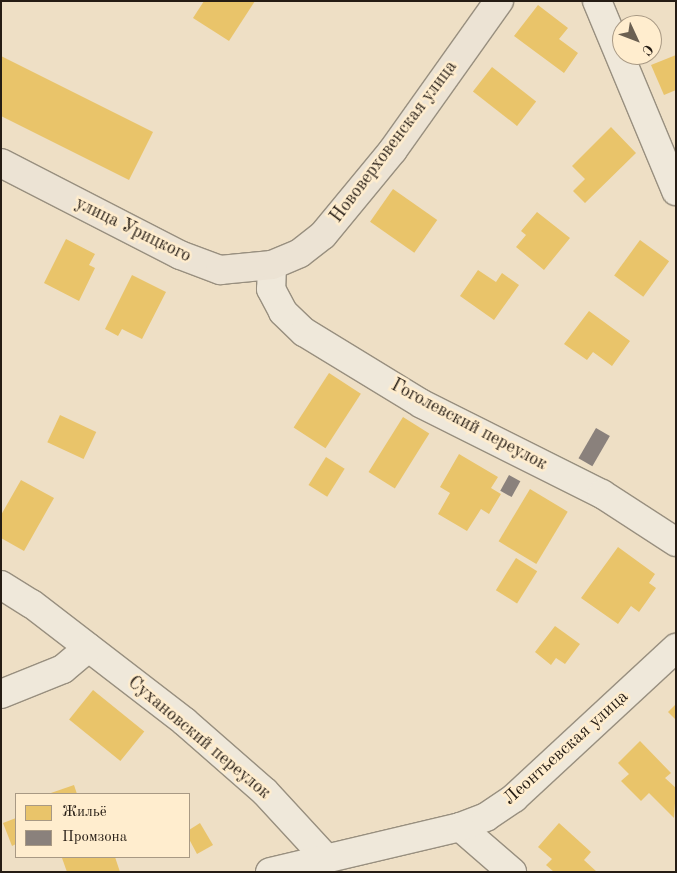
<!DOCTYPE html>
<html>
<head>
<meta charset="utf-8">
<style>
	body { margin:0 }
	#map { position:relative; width:677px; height:873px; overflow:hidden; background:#eedfc5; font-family:"Old Standard TT",serif }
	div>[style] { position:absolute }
	.homes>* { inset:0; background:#e9c46a; transform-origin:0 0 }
	.industry>* { inset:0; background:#8a817c; transform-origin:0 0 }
	.roads { filter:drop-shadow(1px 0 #988f7f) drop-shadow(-1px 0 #988f7f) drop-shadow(0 1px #988f7f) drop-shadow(0 -1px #988f7f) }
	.minor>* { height:28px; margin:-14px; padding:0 14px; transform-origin:14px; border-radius:14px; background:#efe8da }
	.major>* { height:28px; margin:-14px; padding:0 14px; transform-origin:14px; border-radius:14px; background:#ece3d4 }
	span { translate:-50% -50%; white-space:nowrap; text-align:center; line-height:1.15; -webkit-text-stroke:5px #ffedce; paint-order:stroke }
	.street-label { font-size:18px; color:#251c14 }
	.frame { position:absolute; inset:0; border:2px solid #251c14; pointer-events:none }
	.legend { position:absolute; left:15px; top:793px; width:175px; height:65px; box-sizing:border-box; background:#ffedce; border:1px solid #a89984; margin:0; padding:6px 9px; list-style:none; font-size:15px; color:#251c14 }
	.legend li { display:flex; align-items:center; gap:10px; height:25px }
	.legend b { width:25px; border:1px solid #a89984 }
	.north { position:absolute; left:612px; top:15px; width:50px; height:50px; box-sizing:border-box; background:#ffedce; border:1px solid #a89984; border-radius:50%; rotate:133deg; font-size:14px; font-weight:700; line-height:20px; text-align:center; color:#251c14 }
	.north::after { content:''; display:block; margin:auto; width:18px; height:22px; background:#6b6052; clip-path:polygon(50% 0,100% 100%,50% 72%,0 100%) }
</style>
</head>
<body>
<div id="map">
	<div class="homes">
		<div style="clip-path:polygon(204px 1px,255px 1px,229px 41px,193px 18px)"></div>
		<div style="clip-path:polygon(538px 5px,568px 28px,559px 39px,578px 53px,564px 73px,514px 36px)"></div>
		<div style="clip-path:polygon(676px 55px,676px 90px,664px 95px,651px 65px)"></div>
		<div style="clip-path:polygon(1px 56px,153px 132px,129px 180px,1px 116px)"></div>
		<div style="left:492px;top:67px;width:56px;height:31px;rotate:38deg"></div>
		<div style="clip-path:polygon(611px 127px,636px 153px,585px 203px,573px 191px,585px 179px,572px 166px)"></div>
		<div style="left:393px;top:189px;width:54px;height:40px;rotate:35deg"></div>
		<div style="clip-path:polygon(537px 212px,570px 238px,544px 270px,516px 247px,526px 235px,521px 231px)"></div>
		<div style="clip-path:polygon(66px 239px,95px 254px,89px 265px,95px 268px,79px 301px,44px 283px)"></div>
		<div style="left:640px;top:240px;width:36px;height:44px;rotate:36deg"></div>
		<div style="clip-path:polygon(478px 270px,496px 282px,502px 273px,519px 285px,494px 320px,460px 296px)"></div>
		<div style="clip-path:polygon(132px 275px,166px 292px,142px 339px,122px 329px,118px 336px,105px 329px)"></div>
		<div style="clip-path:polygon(589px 311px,630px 341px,612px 366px,593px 352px,587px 360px,564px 344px)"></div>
		<div style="left:329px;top:373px;width:38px;height:65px;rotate:33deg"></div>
		<div style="left:60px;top:415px;width:40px;height:30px;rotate:25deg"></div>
		<div style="left:403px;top:417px;width:31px;height:65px;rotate:32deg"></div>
		<div style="clip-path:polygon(459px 454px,498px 477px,491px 488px,501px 494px,489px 514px,481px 509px,467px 531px,438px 514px,450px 493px,440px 487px)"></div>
		<div style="left:326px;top:457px;width:22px;height:33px;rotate:32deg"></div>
		<div style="clip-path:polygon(21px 480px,54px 498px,24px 551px,1px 538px,1px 515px)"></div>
		<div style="left:530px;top:489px;width:44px;height:61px;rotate:31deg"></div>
		<div style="clip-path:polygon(618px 547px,655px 574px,649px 583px,656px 588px,639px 612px,631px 606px,618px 624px,581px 598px)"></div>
		<div style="left:516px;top:558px;width:25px;height:38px;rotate:32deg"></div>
		<div style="clip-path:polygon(555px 626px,580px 644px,565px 664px,556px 658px,551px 665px,535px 652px)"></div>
		<div style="left:93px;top:690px;width:66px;height:38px;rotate:39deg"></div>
		<div style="clip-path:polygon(676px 704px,676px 720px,668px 712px)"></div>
		<div style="clip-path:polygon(640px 741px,671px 773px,665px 778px,676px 788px,674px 818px,649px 793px,641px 801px,621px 781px,629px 774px,618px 763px)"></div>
		<div style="clip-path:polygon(74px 785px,77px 794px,48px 794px)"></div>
		<div style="clip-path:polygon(16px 818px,16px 844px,12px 846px,3px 823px)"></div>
		<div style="clip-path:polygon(200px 823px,213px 845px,197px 854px,189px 839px,189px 830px)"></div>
		<div style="clip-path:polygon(559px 823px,591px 852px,584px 860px,597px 872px,554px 872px,546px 865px,552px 859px,538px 847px)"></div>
		<div style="clip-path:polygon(68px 857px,115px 857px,120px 872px,67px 872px,62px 858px)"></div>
	</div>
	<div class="industry">
		<div style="left:596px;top:428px;width:16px;height:35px;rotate:30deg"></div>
		<div style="left:509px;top:475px;width:13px;height:18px;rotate:29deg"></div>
	</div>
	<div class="roads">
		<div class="minor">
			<div style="left:597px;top:1px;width:206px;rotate:67.4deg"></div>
			<div style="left:272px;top:265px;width:24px;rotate:92deg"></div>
			<div style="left:271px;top:289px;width:26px;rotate:62deg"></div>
			<div style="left:283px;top:312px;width:29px;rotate:44deg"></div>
			<div style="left:304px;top:332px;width:138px;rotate:31.4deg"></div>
			<div style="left:422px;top:404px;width:201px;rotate:26.6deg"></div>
			<div style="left:602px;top:494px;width:88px;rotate:33deg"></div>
			<div style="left:1px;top:585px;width:36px;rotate:32deg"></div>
			<div style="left:32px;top:604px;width:193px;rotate:37.6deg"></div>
			<div style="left:185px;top:722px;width:106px;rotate:41.2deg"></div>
			<div style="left:265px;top:792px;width:88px;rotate:47.3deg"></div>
			<div style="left:1px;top:694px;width:67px;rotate:-22deg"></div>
			<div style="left:63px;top:669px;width:33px;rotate:-40deg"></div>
			<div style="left:460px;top:827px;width:69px;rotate:40.9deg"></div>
			<div style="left:270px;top:872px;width:195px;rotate:-13.3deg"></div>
			<div style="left:460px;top:827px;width:28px;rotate:-21deg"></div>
			<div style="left:486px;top:817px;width:34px;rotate:-34deg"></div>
			<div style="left:514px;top:798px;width:221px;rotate:-42.8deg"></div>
		</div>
		<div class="major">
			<div style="left:1px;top:163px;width:201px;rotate:27.2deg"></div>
			<div style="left:180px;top:255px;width:43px;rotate:20.6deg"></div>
			<div style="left:220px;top:270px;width:52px;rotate:-5.5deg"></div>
			<div style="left:272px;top:265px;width:30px;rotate:-23deg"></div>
			<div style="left:300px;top:253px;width:29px;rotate:-38deg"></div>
			<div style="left:323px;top:235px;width:110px;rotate:-50.5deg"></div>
			<div style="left:393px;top:150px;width:183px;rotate:-54.6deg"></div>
		</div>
	</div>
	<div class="street-label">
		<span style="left:394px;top:142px;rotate:-53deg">Нововерховенская улица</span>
		<span style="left:133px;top:230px;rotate:26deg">улица Урицкого</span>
		<span style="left:469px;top:425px;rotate:28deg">Гоголевский переулок</span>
		<span style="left:199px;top:738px;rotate:40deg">Сухановский переулок</span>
		<span style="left:566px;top:748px;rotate:-42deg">Леонтьевская улица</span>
	</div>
	<div class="frame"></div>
	<ul class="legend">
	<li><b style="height:14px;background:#e9c46a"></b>Жильё</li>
	<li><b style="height:14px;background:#8a817c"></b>Промзона</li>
	</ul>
	<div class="north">С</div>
</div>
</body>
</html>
